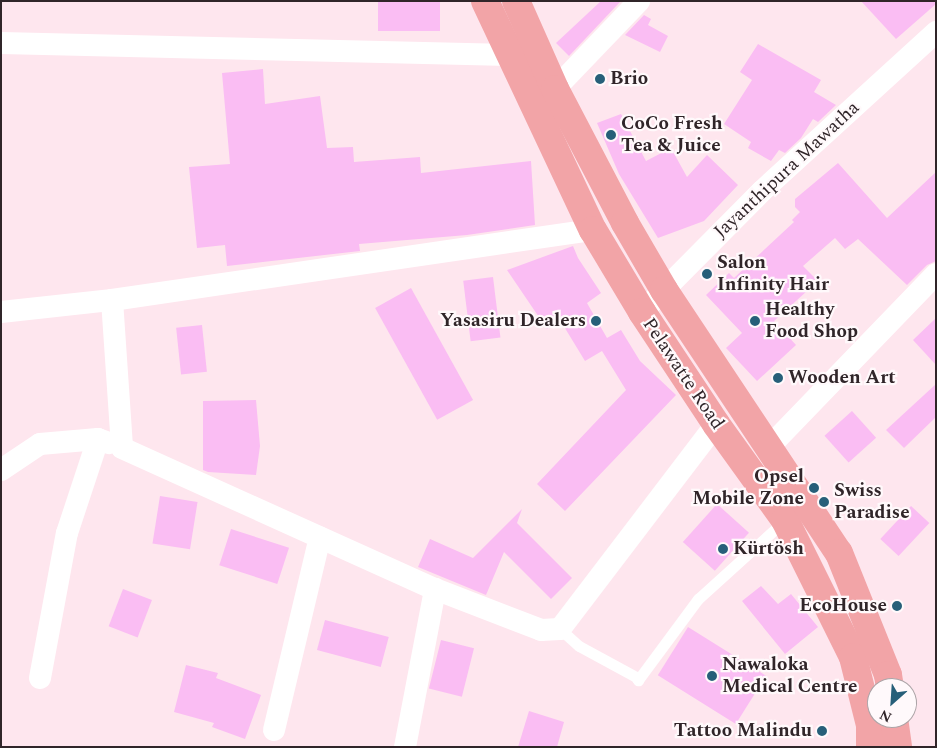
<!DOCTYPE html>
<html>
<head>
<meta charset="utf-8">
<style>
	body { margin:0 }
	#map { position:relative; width:937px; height:748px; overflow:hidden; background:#fee6ee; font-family:Spectral,serif }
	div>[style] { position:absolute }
	.building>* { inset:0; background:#fabdf3; transform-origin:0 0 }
	.service>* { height:11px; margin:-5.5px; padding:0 5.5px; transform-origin:5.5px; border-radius:5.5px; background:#fff }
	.minor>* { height:22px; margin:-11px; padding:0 11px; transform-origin:11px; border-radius:11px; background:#fff }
	.primary>* { height:28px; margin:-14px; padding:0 14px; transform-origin:14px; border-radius:14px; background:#f2a4a7 }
	.dots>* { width:14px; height:14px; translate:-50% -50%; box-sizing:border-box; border:2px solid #fff9fb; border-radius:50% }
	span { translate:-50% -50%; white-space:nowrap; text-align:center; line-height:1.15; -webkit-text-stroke:4.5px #fff9fb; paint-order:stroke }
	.poi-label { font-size:19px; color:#302529; font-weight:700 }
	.left { translate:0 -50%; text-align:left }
	.right { translate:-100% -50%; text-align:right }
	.street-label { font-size:19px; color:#302529 }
	.frame { position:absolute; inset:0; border:2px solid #302529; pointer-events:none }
	.north { position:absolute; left:867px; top:678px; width:50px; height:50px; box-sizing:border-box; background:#fff9fb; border:1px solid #aca4a7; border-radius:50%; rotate:206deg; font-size:14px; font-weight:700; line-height:20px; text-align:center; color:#302529 }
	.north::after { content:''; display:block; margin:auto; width:18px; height:22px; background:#275f79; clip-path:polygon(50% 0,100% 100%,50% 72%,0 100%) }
</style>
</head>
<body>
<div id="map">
	<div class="building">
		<div style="left:378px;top:1px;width:62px;height:30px"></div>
		<div style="clip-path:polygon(601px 1px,620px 2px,569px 56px,556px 43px)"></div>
		<div style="clip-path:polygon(861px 1px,936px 1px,936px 4px,896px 39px)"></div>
		<div style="clip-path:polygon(644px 15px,651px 19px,648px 25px,668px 36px,660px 52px,625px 35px)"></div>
		<div style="clip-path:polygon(758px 44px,821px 80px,814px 92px,836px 105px,818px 122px,813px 119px,801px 138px,785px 153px,779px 150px,771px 161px,748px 148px,751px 142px,724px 124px,752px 80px,740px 72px)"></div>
		<div style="clip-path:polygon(263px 69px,265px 104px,320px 96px,327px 148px,353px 147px,354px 162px,420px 157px,421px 173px,531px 161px,535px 225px,467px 235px,359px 244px,360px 251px,227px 266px,225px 245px,197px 248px,189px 167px,230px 164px,222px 73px)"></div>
		<div style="clip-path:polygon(621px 114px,646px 161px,671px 148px,687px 177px,707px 155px,738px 185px,704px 221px,658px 238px,619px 174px,597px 123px)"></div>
		<div style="clip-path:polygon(838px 163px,887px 218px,936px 172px,936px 261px,927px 265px,907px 285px,858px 239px,845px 249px,835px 238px,803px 266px,818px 281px,774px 321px,796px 345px,757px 381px,726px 348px,742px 333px,706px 295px,729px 273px,734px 278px,794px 222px,792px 220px,800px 212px,795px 207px,795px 199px)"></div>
		<div style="clip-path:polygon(573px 246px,578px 258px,601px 293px,587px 303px,607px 338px,621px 330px,640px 361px,676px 395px,565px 511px,537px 484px,626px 390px,602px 351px,585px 361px,560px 320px,547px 329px,507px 270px)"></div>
		<div style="left:493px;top:277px;width:61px;height:30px;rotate:83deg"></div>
		<div style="left:411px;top:288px;width:128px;height:41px;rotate:61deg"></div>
		<div style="clip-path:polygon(936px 318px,936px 365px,913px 340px)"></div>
		<div style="left:202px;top:325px;width:47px;height:26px;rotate:84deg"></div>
		<div style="clip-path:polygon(936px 384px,936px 417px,904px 448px,886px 430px)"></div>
		<div style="clip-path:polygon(256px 400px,260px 446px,256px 475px,208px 472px,203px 470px,203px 401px)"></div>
		<div style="left:852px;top:411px;width:36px;height:37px;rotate:48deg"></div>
		<div style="left:160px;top:496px;width:38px;height:48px;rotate:9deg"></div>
		<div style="left:717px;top:504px;width:43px;height:51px;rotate:42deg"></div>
		<div style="left:911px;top:506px;width:25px;height:45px;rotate:43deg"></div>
		<div style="clip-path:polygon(522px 509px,517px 523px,572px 578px,551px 599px,504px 552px,486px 595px,418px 567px,430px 539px,473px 558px)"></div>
		<div style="left:231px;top:529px;width:61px;height:38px;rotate:18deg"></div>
		<div style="clip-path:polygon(761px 586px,778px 604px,791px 594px,818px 627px,785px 654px,742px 601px)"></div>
		<div style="left:123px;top:589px;width:31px;height:40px;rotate:21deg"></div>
		<div style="left:325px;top:620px;width:66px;height:31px;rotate:15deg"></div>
		<div style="left:688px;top:627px;width:92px;height:57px;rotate:32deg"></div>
		<div style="left:441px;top:640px;width:34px;height:50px;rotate:14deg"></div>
		<div style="clip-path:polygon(186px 665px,218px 673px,216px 678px,261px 695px,245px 739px,212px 727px,214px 723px,174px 712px)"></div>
		<div style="clip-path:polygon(529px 711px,564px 722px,557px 747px,518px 747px)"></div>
	</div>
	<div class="service">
		<div style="left:560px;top:629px;width:25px;rotate:42deg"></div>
		<div style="left:579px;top:646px;width:65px;rotate:28.5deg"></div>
		<div style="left:636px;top:677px;width:4px;rotate:56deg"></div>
		<div style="left:638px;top:680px;width:101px;rotate:-53.5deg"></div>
		<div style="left:698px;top:599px;width:118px;rotate:-42.2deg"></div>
	</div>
	<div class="minor">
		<div style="left:1px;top:43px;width:508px;rotate:1.35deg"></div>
		<div style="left:555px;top:89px;width:122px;rotate:-46.3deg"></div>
		<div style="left:112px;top:300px;width:148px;rotate:86.1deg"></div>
		<div style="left:122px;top:448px;width:343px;rotate:24.3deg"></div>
		<div style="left:435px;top:589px;width:114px;rotate:21.1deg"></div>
		<div style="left:541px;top:630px;width:19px;rotate:-3deg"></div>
		<div style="left:560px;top:629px;width:258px;rotate:-52.7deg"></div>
		<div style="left:1px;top:312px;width:112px;rotate:-6.2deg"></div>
		<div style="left:112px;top:300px;width:486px;rotate:-8.3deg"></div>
		<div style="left:642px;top:312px;width:170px;rotate:-45.2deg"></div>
		<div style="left:762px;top:191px;width:236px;rotate:-42.4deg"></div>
		<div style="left:769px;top:447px;width:240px;rotate:-46deg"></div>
		<div style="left:1px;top:470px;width:47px;rotate:-33.7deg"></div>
		<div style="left:40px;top:444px;width:58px;rotate:-4.9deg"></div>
		<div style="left:98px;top:439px;width:12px;rotate:20deg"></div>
		<div style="left:40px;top:678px;width:147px;rotate:-79.5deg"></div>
		<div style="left:67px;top:533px;width:99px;rotate:-71.7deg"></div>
		<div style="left:274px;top:730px;width:198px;rotate:-76.6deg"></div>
		<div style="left:405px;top:747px;width:161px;rotate:-79.2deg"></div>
	</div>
	<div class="primary">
		<div style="left:485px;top:1px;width:253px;rotate:64.8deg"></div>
		<div style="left:593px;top:230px;width:96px;rotate:59.1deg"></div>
		<div style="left:642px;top:312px;width:134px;rotate:56.5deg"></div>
		<div style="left:716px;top:424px;width:118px;rotate:54.3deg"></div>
		<div style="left:785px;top:520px;width:153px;rotate:63.6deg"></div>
		<div style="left:853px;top:657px;width:70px;rotate:76deg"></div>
		<div style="left:870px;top:725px;width:22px;rotate:90deg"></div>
		<div style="left:516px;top:1px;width:96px;rotate:66.1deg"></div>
		<div style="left:555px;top:89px;width:151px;rotate:62.4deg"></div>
		<div style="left:625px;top:223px;width:78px;rotate:59.8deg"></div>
		<div style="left:664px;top:290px;width:316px;rotate:56.4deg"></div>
		<div style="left:839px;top:553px;width:131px;rotate:68.1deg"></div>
		<div style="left:888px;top:675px;width:13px;rotate:81deg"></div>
		<div style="left:894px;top:718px;width:29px;rotate:82deg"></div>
	</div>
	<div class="dots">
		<div style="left:600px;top:79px;background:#275f79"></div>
		<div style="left:611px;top:135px;background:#275f79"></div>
		<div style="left:707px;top:274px;background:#275f79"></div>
		<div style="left:596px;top:321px;background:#275f79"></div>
		<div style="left:755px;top:321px;background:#275f79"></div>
		<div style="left:778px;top:378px;background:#275f79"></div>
		<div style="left:814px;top:488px;background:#275f79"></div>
		<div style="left:824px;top:502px;background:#275f79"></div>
		<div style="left:723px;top:549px;background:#275f79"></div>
		<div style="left:897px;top:606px;background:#275f79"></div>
		<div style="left:712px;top:676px;background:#275f79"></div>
		<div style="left:822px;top:731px;background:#275f79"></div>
	</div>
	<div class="poi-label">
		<span class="left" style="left:610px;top:79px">Brio</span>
		<span class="left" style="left:621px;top:135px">CoCo Fresh<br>Tea &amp; Juice</span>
		<span class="left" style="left:717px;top:274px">Salon<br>Infinity Hair</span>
		<span class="left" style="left:765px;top:321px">Healthy<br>Food Shop</span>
		<span class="right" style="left:586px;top:321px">Yasasiru Dealers</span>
		<span class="left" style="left:788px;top:378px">Wooden Art</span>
		<span class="right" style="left:804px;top:488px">Opsel<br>Mobile Zone</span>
		<span class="left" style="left:834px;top:502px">Swiss<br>Paradise</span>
		<span class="left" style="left:733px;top:549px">Kürtösh</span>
		<span class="right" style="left:887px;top:606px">EcoHouse</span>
		<span class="left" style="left:722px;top:676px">Nawaloka<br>Medical Centre</span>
		<span class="right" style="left:812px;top:731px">Tattoo Malindu</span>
	</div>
	<div class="street-label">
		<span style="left:787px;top:170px;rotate:-43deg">Jayanthipura Mawatha</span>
		<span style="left:683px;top:374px;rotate:56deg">Pelawatte Road</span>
	</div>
	<div class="frame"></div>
	<div class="north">N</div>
</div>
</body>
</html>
